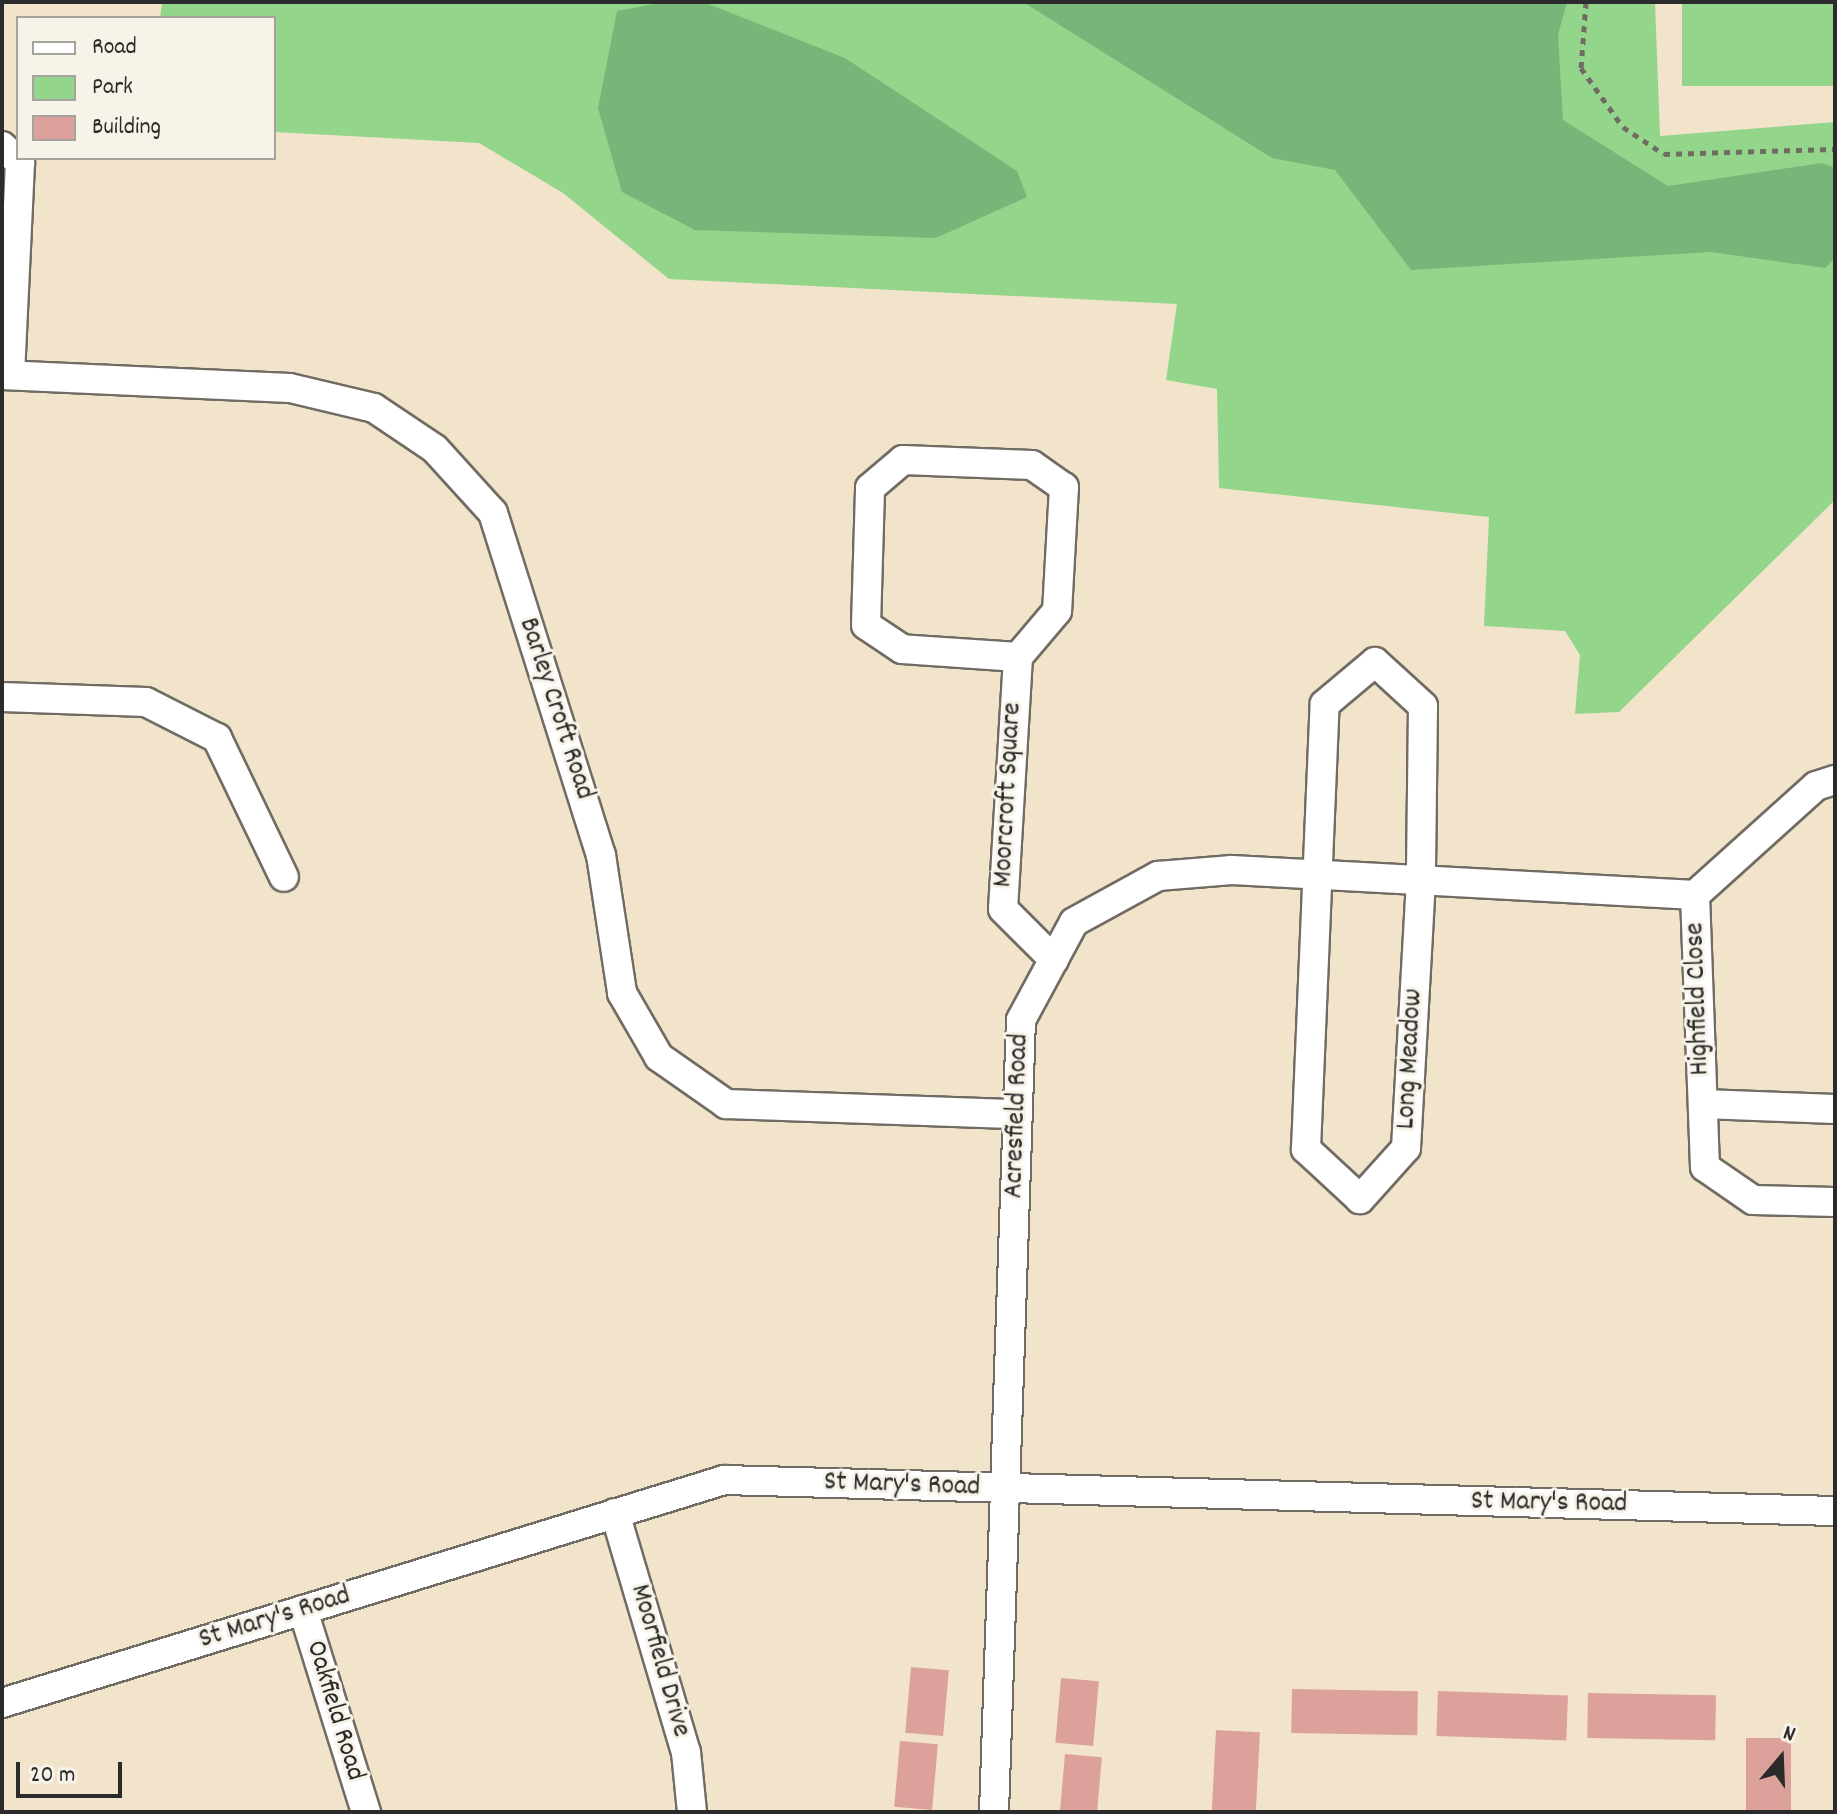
<!DOCTYPE html>
<html>
<head>
<meta charset="utf-8">
<style>
	body { margin:0 }
	#map { position:relative; width:1837px; height:1814px; overflow:hidden; background:#f2e4ca; font-family:Dekko,sans-serif }
	div>[style] { position:absolute }
	.green>* { inset:0; background:#94d58c; transform-origin:0 0 }
	.forest>* { inset:0; background:#77b678 }
	.building>* { inset:0; background:#dca19a; transform-origin:0 0 }
	.path>* { height:5px; margin-top:-2.5px; transform-origin:0; background:repeating-linear-gradient(90deg,#716c63 0 6px,transparent 0 12px) }
	.roads { filter:drop-shadow(2px 0 #716c63) drop-shadow(-2px 0 #716c63) drop-shadow(0 2px #716c63) drop-shadow(0 -2px #716c63) }
	.street>* { height:28px; margin:-14px; padding:0 14px; transform-origin:14px; border-radius:14px; background:#fff }
	span { translate:-50% -50%; white-space:nowrap; text-align:center; line-height:1.15; -webkit-text-stroke:6px #f7f3e8; paint-order:stroke }
	.street-label { font-size:28px; color:#2b2b2b }
	.frame { position:absolute; inset:0; border:4px solid #2b2b2b; pointer-events:none }
	.legend { position:absolute; left:16px; top:16px; width:260px; height:144px; box-sizing:border-box; background:#f7f3e8; border:2px solid #a5a39c; margin:0; padding:10px 14px; list-style:none; font-size:24px; color:#2b2b2b }
	.legend li { display:flex; align-items:center; gap:16px; height:40px }
	.legend b { width:40px; border:2px solid #a5a39c }
	.north { position:absolute; left:1741px; top:1718px; width:80px; height:80px; -webkit-text-stroke:6px #f7f3e8; paint-order:stroke; rotate:19deg; font-size:22px; font-weight:700; line-height:32px; text-align:center; color:#2b2b2b }
	.north::after { content:''; display:block; margin:auto; width:28px; height:36px; background:#2b2b2b; clip-path:polygon(50% 0,100% 100%,50% 72%,0 100%) }
	.scale { position:absolute; left:16px; top:1762px; width:106px; height:36px; box-sizing:border-box; border:4px solid #2b2b2b; border-top:0; padding-left:10px; font-size:24px; line-height:28px; white-space:nowrap; color:#2b2b2b; -webkit-text-stroke:6px #f7f3e8; paint-order:stroke }
</style>
</head>
<body>
<div id="map">
	<div class="green">
		<div style="clip-path:polygon(162px 2px,1655px 2px,1660px 136px,1835px 122px,1835px 500px,1619px 712px,1575px 714px,1580px 655px,1565px 631px,1484px 626px,1489px 517px,1219px 488px,1217px 389px,1166px 380px,1177px 304px,669px 279px,563px 193px,479px 143px,274px 132px,274px 18px,160px 18px)"></div>
		<div style="left:1682px;top:2px;width:153px;height:84px"></div>
	</div>
	<div class="forest">
		<div style="clip-path:polygon(665px 2px,703px 2px,845px 58px,1017px 171px,1027px 197px,936px 238px,695px 230px,622px 192px,598px 108px,617px 11px)"></div>
		<div style="clip-path:polygon(1023px 2px,1567px 2px,1558px 35px,1563px 120px,1668px 186px,1822px 163px,1835px 168px,1835px 258px,1825px 268px,1711px 252px,1411px 270px,1335px 170px,1272px 158px)"></div>
	</div>
	<div class="building">
		<div style="left:911px;top:1667px;width:38px;height:66px;rotate:5deg"></div>
		<div style="left:1061px;top:1678px;width:38px;height:65px;rotate:5deg"></div>
		<div style="left:1292px;top:1689px;width:126px;height:44px;rotate:1deg"></div>
		<div style="left:1438px;top:1691px;width:130px;height:45px;rotate:2deg"></div>
		<div style="left:1588px;top:1693px;width:128px;height:45px;rotate:1deg"></div>
		<div style="left:1216px;top:1730px;width:44px;height:82px;rotate:3deg"></div>
		<div style="left:1746px;top:1738px;width:45px;height:74px"></div>
		<div style="left:900px;top:1741px;width:38px;height:66px;rotate:5deg"></div>
		<div style="left:1065px;top:1754px;width:37px;height:58px;rotate:5deg"></div>
	</div>
	<div class="path">
		<div style="left:1586px;top:2px;width:66px;rotate:94.3deg"></div>
		<div style="left:1581px;top:68px;width:72px;rotate:54.6deg"></div>
		<div style="left:1623px;top:127px;width:49px;rotate:33.4deg"></div>
		<div style="left:1664px;top:154px;width:171px;rotate:-1.7deg"></div>
	</div>
	<div class="roads">
		<div class="street">
			<div style="left:2px;top:146px;width:25px;rotate:43deg"></div>
			<div style="left:20px;top:163px;width:212px;rotate:92.7deg"></div>
			<div style="left:2px;top:375px;width:288px;rotate:2.6deg"></div>
			<div style="left:290px;top:388px;width:86px;rotate:13.4deg"></div>
			<div style="left:374px;top:408px;width:73px;rotate:33.9deg"></div>
			<div style="left:435px;top:449px;width:86px;rotate:47.8deg"></div>
			<div style="left:493px;top:513px;width:359px;rotate:72.5deg"></div>
			<div style="left:601px;top:855px;width:140px;rotate:81.3deg"></div>
			<div style="left:622px;top:993px;width:74px;rotate:60deg"></div>
			<div style="left:659px;top:1057px;width:82px;rotate:35deg"></div>
			<div style="left:726px;top:1104px;width:292px;rotate:2deg"></div>
			<div style="left:1018px;top:657px;width:116px;rotate:-176.1deg"></div>
			<div style="left:902px;top:649px;width:43px;rotate:-146.3deg"></div>
			<div style="left:866px;top:625px;width:137px;rotate:-88.3deg"></div>
			<div style="left:870px;top:488px;width:43px;rotate:-40.3deg"></div>
			<div style="left:903px;top:460px;width:129px;rotate:2.2deg"></div>
			<div style="left:1032px;top:465px;width:39px;rotate:35deg"></div>
			<div style="left:1064px;top:487px;width:124px;rotate:93.2deg"></div>
			<div style="left:1057px;top:611px;width:60px;rotate:130.3deg"></div>
			<div style="left:1018px;top:657px;width:252px;rotate:93.4deg"></div>
			<div style="left:1003px;top:909px;width:72px;rotate:45deg"></div>
			<div style="left:1375px;top:662px;width:65px;rotate:42.5deg"></div>
			<div style="left:1423px;top:706px;width:174px;rotate:90.7deg"></div>
			<div style="left:1421px;top:880px;width:268px;rotate:93.2deg"></div>
			<div style="left:1406px;top:1148px;width:69px;rotate:132deg"></div>
			<div style="left:1360px;top:1199px;width:74px;rotate:-137.2deg"></div>
			<div style="left:1306px;top:1149px;width:445px;rotate:-87.6deg"></div>
			<div style="left:1325px;top:704px;width:65px;rotate:-40deg"></div>
			<div style="left:2px;top:697px;width:144px;rotate:2deg"></div>
			<div style="left:146px;top:702px;width:80px;rotate:26.9deg"></div>
			<div style="left:217px;top:738px;width:154px;rotate:64.3deg"></div>
			<div style="left:1695px;top:895px;width:272px;rotate:87.9deg"></div>
			<div style="left:1705px;top:1167px;width:58px;rotate:34.5deg"></div>
			<div style="left:1753px;top:1200px;width:82px;rotate:1.4deg"></div>
			<div style="left:1695px;top:895px;width:163px;rotate:-42deg"></div>
			<div style="left:1816px;top:786px;width:20px;rotate:-18deg"></div>
			<div style="left:1703px;top:1104px;width:132px;rotate:2.2deg"></div>
			<div style="left:615px;top:1513px;width:249px;rotate:73.5deg"></div>
			<div style="left:686px;top:1752px;width:60px;rotate:84.3deg"></div>
			<div style="left:303px;top:1610px;width:212px;rotate:72.7deg"></div>
			<div style="left:2px;top:1703px;width:756px;rotate:-17.16deg"></div>
			<div style="left:724px;top:1480px;width:1111px;rotate:1.6deg"></div>
			<div style="left:994px;top:1812px;width:792px;rotate:-88.05deg"></div>
			<div style="left:1021px;top:1020px;width:111px;rotate:-61.6deg"></div>
			<div style="left:1074px;top:922px;width:96px;rotate:-28.7deg"></div>
			<div style="left:1158px;top:876px;width:74px;rotate:-4.6deg"></div>
			<div style="left:1232px;top:870px;width:464px;rotate:3.1deg"></div>
		</div>
	</div>
	<div class="street-label">
		<span style="left:555px;top:709px;rotate:72deg">Barley Croft Road</span>
		<span style="left:1009px;top:795px;rotate:-87deg">Moorcroft Square</span>
		<span style="left:1699px;top:999px;rotate:-92deg">Highfield Close</span>
		<span style="left:1411px;top:1059px;rotate:-87deg">Long Meadow</span>
		<span style="left:1018px;top:1116px;rotate:-88deg">Acresfield Road</span>
		<span style="left:902px;top:1486px;rotate:2deg">St Mary's Road</span>
		<span style="left:1549px;top:1504px;rotate:1deg">St Mary's Road</span>
		<span style="left:275px;top:1619px;rotate:-17deg">St Mary's Road</span>
		<span style="left:659px;top:1661px;rotate:74deg">Moorfield Drive</span>
		<span style="left:334px;top:1711px;rotate:73deg">Oakfield Road</span>
	</div>
	<div class="frame"></div>
	<ul class="legend">
	<li><b style="height:10px;background:#fff"></b>Road</li>
	<li><b style="height:22px;background:#94d58c"></b>Park</li>
	<li><b style="height:22px;background:#dca19a"></b>Building</li>
	</ul>
	<div class="north">N</div>
	<div class="scale">20 m</div>
</div>
</body>
</html>
